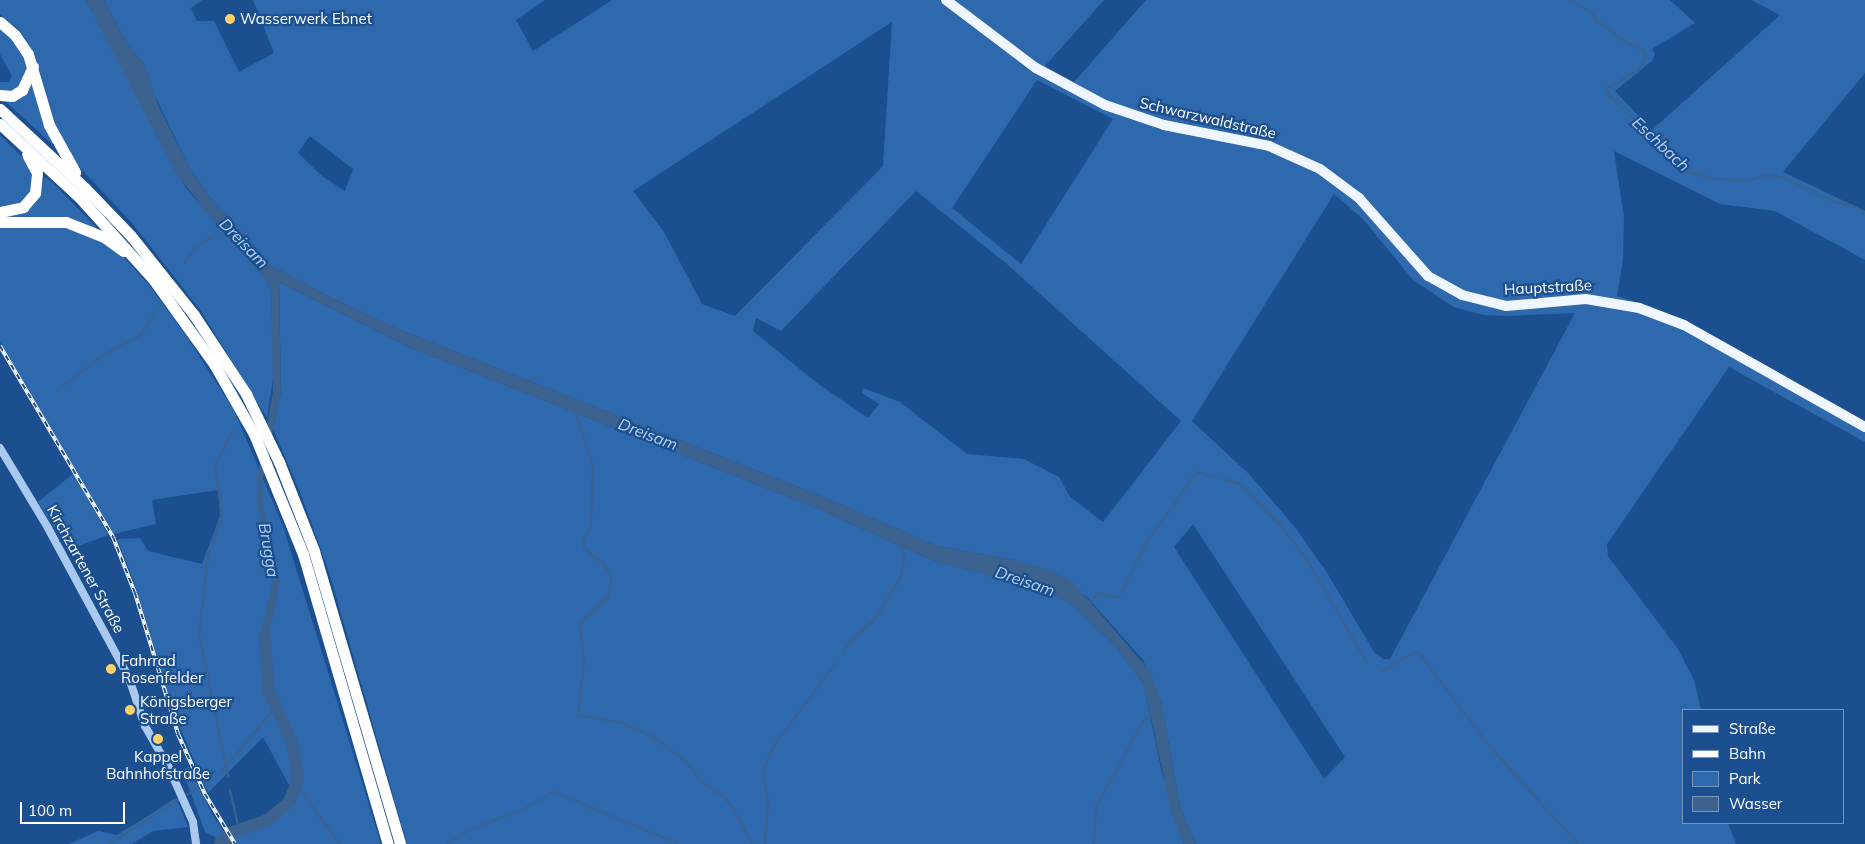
<!DOCTYPE html>
<html>
<head>
<meta charset="utf-8">
<style>
	body { margin:0 }
	#map { position:relative; width:1865px; height:844px; overflow:hidden; background:#1b4f8f; font-family:Mulish,sans-serif }
	div>[style] { position:absolute }
	.green>* { inset:0; background:#2e69ad }
	.water>* { inset:0; background:#3c6290 }
	.stream>* { height:2px; margin:-1px; padding:0 1px; transform-origin:1px; border-radius:1px; background:#3c6290 }
	.river>* { height:12px; margin:-6px; padding:0 6px; transform-origin:6px; border-radius:6px; background:#3c6290 }
	.minor>* { height:8px; margin:-4px; padding:0 4px; transform-origin:4px; border-radius:4px; background:#a9c9ee }
	.major>* { height:10px; margin:-5px; padding:0 5px; transform-origin:5px; border-radius:5px; background:#f0f6ff }
	.highway>* { height:11px; margin:-5.5px; padding:0 5.5px; transform-origin:5.5px; border-radius:5.5px; background:#fff }
	.rail>* { height:4px; margin-top:-2px; transform-origin:0; background:repeating-linear-gradient(90deg,#1b4f8f 0 5.5px,#fff 0 11px); box-sizing:border-box; border-block:1px solid #fff }
	.dots>* { width:14px; height:14px; translate:-50% -50%; box-sizing:border-box; border:2px solid #1b4f8f; border-radius:50% }
	span { translate:-50% -50%; white-space:nowrap; text-align:center; line-height:1.15; -webkit-text-stroke:4.5px #1b4f8f; paint-order:stroke }
	.poi-label { font-size:15px; color:#fff }
	.left { translate:0 -50%; text-align:left }
	.street-label { font-size:15px; color:#fff }
	.water-label { font-size:16px; color:#b5d3f5; font-style:italic }
	.legend { position:absolute; left:1682px; top:709px; width:162px; height:115px; box-sizing:border-box; background:#1b4f8f; border:1px solid #7695bc; margin:0; padding:6px 9px; list-style:none; font-size:15px; color:#fff }
	.legend li { display:flex; align-items:center; gap:10px; height:25px }
	.legend b { width:25px; border:1px solid #7695bc }
	.scale { position:absolute; left:20px; top:802px; width:105px; height:22px; box-sizing:border-box; border:2px solid #fff; border-top:0; padding-left:6px; font-size:15px; line-height:18px; white-space:nowrap; color:#fff; -webkit-text-stroke:4px #1b4f8f; paint-order:stroke }
</style>
</head>
<body>
<div id="map">
	<div class="green">
		<div style="clip-path:polygon(0 0,86px 0,186px 188px,267px 281px,271px 292px,274px 373px,267px 418px,201px 311px,132px 223px,69px 156px,56px 132px,36px 58px,20px 31px,0 14px)"></div>
		<div style="clip-path:polygon(evenodd,104px 0,202px 0,191px 8px,197px 21px,214px 21px,239px 72px,274px 53px,253px 0,545px 0,516px 20px,533px 51px,612px 0,1104px 0,1045px 66px,1074px 82px,1146px 0,1670px 0,1695px 23px,1652px 49px,1655px 54px,1652px 61px,1615px 91px,1652px 130px,1780px 15px,1751px 0,1865px 0,1865px 73px,1783px 172px,1865px 211px,1865px 260px,1775px 211px,1720px 204px,1614px 151px,1624px 217px,1623px 259px,1617px 296px,1647px 305px,1692px 326px,1865px 423px,1865px 442px,1729px 367px,1607px 544px,1608px 556px,1678px 649px,1694px 680px,1701px 710px,1684px 710px,1684px 823px,1728px 823px,1736px 844px,1196px 844px,1180px 807px,1161px 701px,1143px 660px,1086px 596px,1014px 560px,937px 546px,816px 494px,398px 329px,333px 299px,272px 266px,212px 200px,189px 167px,154px 94px,145px 65px,127px 44px,104px 0,892px 22px,883px 166px,735px 316px,702px 304px,664px 232px,633px 191px,892px 22px,104px 0,1037px 80px,1113px 119px,1021px 264px,952px 208px,1037px 80px,104px 0,310px 136px,353px 169px,345px 191px,322px 176px,298px 153px,310px 136px,104px 0,916px 191px,1008px 265px,1181px 421px,1103px 522px,1070px 497px,1059px 477px,1024px 459px,967px 454px,900px 402px,863px 388px,862px 393px,879px 404px,868px 418px,817px 383px,753px 331px,756px 318px,781px 331px,916px 191px,104px 0,1334px 194px,1363px 219px,1413px 280px,1454px 307px,1483px 315px,1509px 316px,1575px 313px,1390px 659px,1383px 659px,1374px 652px,1326px 571px,1294px 526px,1250px 475px,1192px 421px,1334px 194px,104px 0,1193px 524px,1345px 757px,1324px 779px,1174px 547px,1193px 524px)"></div>
		<div style="clip-path:polygon(0 27px,19px 46px,28px 66px,18px 89px,0 93px,0 82px,8px 82px,12px 76px,0 54px)"></div>
		<div style="clip-path:polygon(31px 83px,53px 142px,52px 144px,4px 100px)"></div>
		<div style="clip-path:polygon(0 135px,29px 164px,33px 181px,29px 194px,21px 203px,0 208px)"></div>
		<div style="clip-path:polygon(45px 177px,53px 183px,97px 228px,6px 217px,23px 212px,40px 191px)"></div>
		<div style="clip-path:polygon(44px 224px,82px 230px,119px 252px,149px 285px,183px 331px,234px 410px,283px 526px,381px 844px,238px 844px,231px 833px,278px 809px,290px 787px,263px 737px,208px 793px,173px 711px,133px 579px,117px 539px,140px 538px,148px 551px,202px 564px,220px 516px,218px 490px,152px 500px,156px 524px,114px 534px,0 342px,0 225px)"></div>
		<div style="clip-path:polygon(279px 282px,412px 348px,814px 507px,932px 560px,1042px 589px,1073px 605px,1119px 650px,1144px 685px,1162px 773px,1184px 844px,407px 844px,329px 572px,300px 492px,273px 429px,281px 392px)"></div>
		<div style="clip-path:polygon(74px 473px,108px 535px,67px 550px,38px 502px)"></div>
		<div style="clip-path:polygon(189px 767px,212px 814px,232px 844px,217px 844px,215px 837px,205px 832px,182px 769px)"></div>
		<div style="clip-path:polygon(176px 798px,188px 827px,153px 831px,132px 844px,69px 844px,98px 831px,117px 835px)"></div>
	</div>
	<div class="water">
		<div style="clip-path:polygon(86px 0,104px 0,127px 44px,145px 65px,158px 105px,189px 167px,212px 200px,272px 266px,333px 299px,398px 329px,816px 494px,937px 546px,1014px 560px,1052px 571px,1073px 582px,1150px 671px,1161px 701px,1180px 807px,1196px 844px,1184px 844px,1172px 815px,1144px 685px,1119px 650px,1073px 605px,1041px 589px,932px 560px,814px 507px,412px 348px,279px 282px,281px 392px,262px 483px,263px 506px,280px 582px,266px 650px,262px 647px,261px 631px,274px 575px,258px 508px,257px 480px,273px 391px,271px 292px,267px 281px,222px 232px,176px 173px)"></div>
	</div>
	<div class="stream">
		<div style="left:1570px;top:0;width:24px;rotate:30deg"></div>
		<div style="left:1591px;top:12px;width:11px;rotate:56deg"></div>
		<div style="left:1597px;top:21px;width:37px;rotate:36deg"></div>
		<div style="left:1627px;top:43px;width:20px;rotate:24deg"></div>
		<div style="left:1645px;top:51px;width:8px;rotate:83deg"></div>
		<div style="left:1646px;top:59px;width:12px;rotate:125deg"></div>
		<div style="left:1639px;top:69px;width:37px;rotate:149deg"></div>
		<div style="left:1607px;top:88px;width:9px;rotate:69deg"></div>
		<div style="left:1610px;top:96px;width:109px;rotate:44.3deg"></div>
		<div style="left:1688px;top:172px;width:27px;rotate:15deg"></div>
		<div style="left:1714px;top:179px;width:37px;rotate:2deg"></div>
		<div style="left:1751px;top:180px;width:17px;rotate:-17deg"></div>
		<div style="left:1767px;top:175px;width:18px;rotate:9deg"></div>
		<div style="left:1785px;top:178px;width:57px;rotate:26.1deg"></div>
		<div style="left:1836px;top:203px;width:18px;rotate:9deg"></div>
		<div style="left:1854px;top:206px;width:14px;rotate:39deg"></div>
		<div style="left:184px;top:264px;width:19px;rotate:-55deg"></div>
		<div style="left:195px;top:248px;width:23px;rotate:-34deg"></div>
		<div style="left:57px;top:391px;width:55px;rotate:-38.3deg"></div>
		<div style="left:100px;top:357px;width:46px;rotate:-28.8deg"></div>
		<div style="left:140px;top:335px;width:29px;rotate:-55deg"></div>
		<div style="left:575px;top:411px;width:57px;rotate:71.6deg"></div>
		<div style="left:593px;top:465px;width:61px;rotate:91.9deg"></div>
		<div style="left:591px;top:526px;width:14px;rotate:120deg"></div>
		<div style="left:584px;top:538px;width:10px;rotate:90deg"></div>
		<div style="left:584px;top:548px;width:26px;rotate:40deg"></div>
		<div style="left:604px;top:565px;width:15px;rotate:58deg"></div>
		<div style="left:612px;top:578px;width:18px;rotate:103deg"></div>
		<div style="left:608px;top:596px;width:39px;rotate:136deg"></div>
		<div style="left:580px;top:623px;width:40px;rotate:84.3deg"></div>
		<div style="left:584px;top:663px;width:52px;rotate:96.6deg"></div>
		<div style="left:578px;top:715px;width:45px;rotate:10.3deg"></div>
		<div style="left:622px;top:723px;width:36px;rotate:24deg"></div>
		<div style="left:655px;top:738px;width:35px;rotate:37deg"></div>
		<div style="left:683px;top:759px;width:30px;rotate:50deg"></div>
		<div style="left:702px;top:782px;width:25px;rotate:34deg"></div>
		<div style="left:723px;top:796px;width:16px;rotate:50deg"></div>
		<div style="left:733px;top:808px;width:41px;rotate:62.2deg"></div>
		<div style="left:1223px;top:479px;width:18px;rotate:16deg"></div>
		<div style="left:1240px;top:484px;width:57px;rotate:45.7deg"></div>
		<div style="left:1280px;top:525px;width:42px;rotate:51.8deg"></div>
		<div style="left:1306px;top:558px;width:121px;rotate:59.8deg"></div>
		<div style="left:1090px;top:604px;width:14px;rotate:-54deg"></div>
		<div style="left:1098px;top:593px;width:21px;rotate:14deg"></div>
		<div style="left:1118px;top:598px;width:62px;rotate:-63deg"></div>
		<div style="left:1146px;top:543px;width:87px;rotate:-54.3deg"></div>
		<div style="left:1197px;top:472px;width:20px;rotate:15deg"></div>
		<div style="left:842px;top:654px;width:15px;rotate:-58deg"></div>
		<div style="left:850px;top:641px;width:35px;rotate:-41deg"></div>
		<div style="left:876px;top:618px;width:49px;rotate:-59.2deg"></div>
		<div style="left:901px;top:576px;width:20px;rotate:-79deg"></div>
		<div style="left:905px;top:556px;width:13px;rotate:-113deg"></div>
		<div style="left:1382px;top:671px;width:38px;rotate:-30deg"></div>
		<div style="left:1415px;top:652px;width:4px;rotate:14deg"></div>
		<div style="left:1419px;top:653px;width:119px;rotate:52.8deg"></div>
		<div style="left:1491px;top:748px;width:130px;rotate:47.8deg"></div>
		<div style="left:222px;top:771px;width:84px;rotate:-49.8deg"></div>
		<div style="left:228px;top:776px;width:145px;rotate:-101.5deg"></div>
		<div style="left:199px;top:634px;width:79px;rotate:-83.4deg"></div>
		<div style="left:208px;top:556px;width:44px;rotate:-71.6deg"></div>
		<div style="left:222px;top:514px;width:49px;rotate:-98.3deg"></div>
		<div style="left:215px;top:466px;width:39px;rotate:-63deg"></div>
		<div style="left:297px;top:785px;width:73px;rotate:53.9deg"></div>
		<div style="left:230px;top:790px;width:41px;rotate:77.3deg"></div>
		<div style="left:185px;top:796px;width:30px;rotate:-34deg"></div>
		<div style="left:109px;top:844px;width:85px;rotate:-32.6deg"></div>
		<div style="left:447px;top:844px;width:28px;rotate:-32deg"></div>
		<div style="left:471px;top:829px;width:57px;rotate:-20.7deg"></div>
		<div style="left:524px;top:809px;width:34px;rotate:-30deg"></div>
		<div style="left:554px;top:792px;width:135px;rotate:22.6deg"></div>
		<div style="left:765px;top:844px;width:43px;rotate:-86deg"></div>
		<div style="left:768px;top:801px;width:30px;rotate:-99deg"></div>
		<div style="left:763px;top:771px;width:30px;rotate:-66deg"></div>
		<div style="left:775px;top:744px;width:101px;rotate:-53deg"></div>
		<div style="left:1094px;top:844px;width:37px;rotate:-87deg"></div>
		<div style="left:1096px;top:807px;width:98px;rotate:-61.3deg"></div>
		<div style="left:1143px;top:721px;width:12px;rotate:-35deg"></div>
	</div>
	<div class="river">
		<div style="left:220px;top:844px;width:18px;rotate:-43deg"></div>
		<div style="left:233px;top:832px;width:37px;rotate:-19deg"></div>
		<div style="left:268px;top:820px;width:29px;rotate:-41deg"></div>
		<div style="left:290px;top:801px;width:24px;rotate:-71deg"></div>
		<div style="left:298px;top:778px;width:36px;rotate:-99deg"></div>
		<div style="left:292px;top:742px;width:58px;rotate:-114.4deg"></div>
		<div style="left:268px;top:689px;width:54px;rotate:-93.2deg"></div>
	</div>
	<div class="minor">
		<div style="left:0;top:448px;width:93px;rotate:59deg"></div>
		<div style="left:48px;top:528px;width:170px;rotate:61.6deg"></div>
		<div style="left:129px;top:678px;width:51px;rotate:71.6deg"></div>
		<div style="left:145px;top:726px;width:48px;rotate:60.3deg"></div>
		<div style="left:169px;top:768px;width:59px;rotate:66deg"></div>
		<div style="left:193px;top:822px;width:22px;rotate:82deg"></div>
	</div>
	<div class="major">
		<div style="left:946px;top:0;width:113px;rotate:37.1deg"></div>
		<div style="left:1036px;top:68px;width:78px;rotate:28.2deg"></div>
		<div style="left:1105px;top:105px;width:62px;rotate:18.7deg"></div>
		<div style="left:1164px;top:125px;width:107px;rotate:11.3deg"></div>
		<div style="left:1269px;top:146px;width:56px;rotate:24.3deg"></div>
		<div style="left:1320px;top:169px;width:49px;rotate:36.6deg"></div>
		<div style="left:1359px;top:198px;width:104px;rotate:48.5deg"></div>
		<div style="left:1428px;top:276px;width:39px;rotate:29deg"></div>
		<div style="left:1462px;top:295px;width:45px;rotate:14deg"></div>
		<div style="left:1506px;top:306px;width:80px;rotate:-5deg"></div>
		<div style="left:1586px;top:299px;width:54px;rotate:9.6deg"></div>
		<div style="left:1639px;top:308px;width:48px;rotate:20.7deg"></div>
		<div style="left:1684px;top:325px;width:208px;rotate:29.4deg"></div>
	</div>
	<div class="highway">
		<div style="left:0;top:22px;width:20px;rotate:41deg"></div>
		<div style="left:15px;top:35px;width:23px;rotate:56deg"></div>
		<div style="left:28px;top:54px;width:74px;rotate:73.5deg"></div>
		<div style="left:49px;top:125px;width:54px;rotate:61deg"></div>
		<div style="left:0;top:95px;width:12px;rotate:5deg"></div>
		<div style="left:12px;top:96px;width:12px;rotate:-31deg"></div>
		<div style="left:22px;top:90px;width:26px;rotate:-65deg"></div>
		<div style="left:0;top:109px;width:116px;rotate:42.9deg"></div>
		<div style="left:85px;top:188px;width:66px;rotate:46.2deg"></div>
		<div style="left:131px;top:236px;width:101px;rotate:51.4deg"></div>
		<div style="left:194px;top:315px;width:95px;rotate:56.6deg"></div>
		<div style="left:246px;top:394px;width:76px;rotate:64.1deg"></div>
		<div style="left:279px;top:462px;width:96px;rotate:68.5deg"></div>
		<div style="left:314px;top:551px;width:305px;rotate:73.6deg"></div>
		<div style="left:0;top:124px;width:109px;rotate:42.8deg"></div>
		<div style="left:80px;top:198px;width:109px;rotate:48deg"></div>
		<div style="left:153px;top:279px;width:105px;rotate:54.3deg"></div>
		<div style="left:214px;top:364px;width:81px;rotate:60.3deg"></div>
		<div style="left:254px;top:434px;width:130px;rotate:67.8deg"></div>
		<div style="left:303px;top:554px;width:302px;rotate:73.7deg"></div>
		<div style="left:0;top:212px;width:24px;rotate:-12deg"></div>
		<div style="left:23px;top:207px;width:18px;rotate:-49deg"></div>
		<div style="left:35px;top:193px;width:20px;rotate:-84deg"></div>
		<div style="left:37px;top:173px;width:21px;rotate:-118deg"></div>
		<div style="left:0;top:222px;width:66px"></div>
		<div style="left:66px;top:222px;width:41px;rotate:21.5deg"></div>
		<div style="left:104px;top:237px;width:24px;rotate:36deg"></div>
	</div>
	<div class="rail">
		<div style="left:0;top:346px;width:222px;rotate:59.4deg"></div>
		<div style="left:113px;top:537px;width:60px;rotate:68.6deg"></div>
		<div style="left:135px;top:593px;width:147px;rotate:73deg"></div>
		<div style="left:178px;top:734px;width:66px;rotate:65.8deg"></div>
		<div style="left:205px;top:794px;width:58px;rotate:59deg"></div>
	</div>
	<div class="dots">
		<div style="left:230px;top:19px;background:#ffd166"></div>
		<div style="left:111px;top:669px;background:#ffd166"></div>
		<div style="left:130px;top:710px;background:#ffd166"></div>
		<div style="left:158px;top:739px;background:#ffd166"></div>
	</div>
	<div class="poi-label">
		<span class="left" style="left:240px;top:19px">Wasserwerk Ebnet</span>
		<span class="left" style="left:121px;top:669px">Fahrrad<br>Rosenfelder</span>
		<span class="left" style="left:140px;top:710px">Königsberger<br>Straße</span>
		<span style="left:158px;top:765px">Kappel<br>Bahnhofstraße</span>
	</div>
	<div class="street-label">
		<span style="left:1208px;top:118px;rotate:13deg">Schwarzwaldstraße</span>
		<span style="left:1548px;top:287px;rotate:-3deg">Hauptstraße</span>
		<span style="left:86px;top:569px;rotate:61deg">Kirchzartener Straße</span>
	</div>
	<div class="water-label">
		<span style="left:1661px;top:144px;rotate:43deg">Eschbach</span>
		<span style="left:244px;top:243px;rotate:46deg">Dreisam</span>
		<span style="left:648px;top:434px;rotate:21deg">Dreisam</span>
		<span style="left:269px;top:550px;rotate:80deg">Brugga</span>
		<span style="left:1025px;top:581px;rotate:19deg">Dreisam</span>
	</div>
	<ul class="legend">
	<li><b style="height:6px;background:#f0f6ff"></b>Straße</li>
	<li><b style="height:6px;background:#fff"></b>Bahn</li>
	<li><b style="height:14px;background:#2e69ad"></b>Park</li>
	<li><b style="height:14px;background:#3c6290"></b>Wasser</li>
	</ul>
	<div class="scale">100 m</div>
</div>
</body>
</html>
